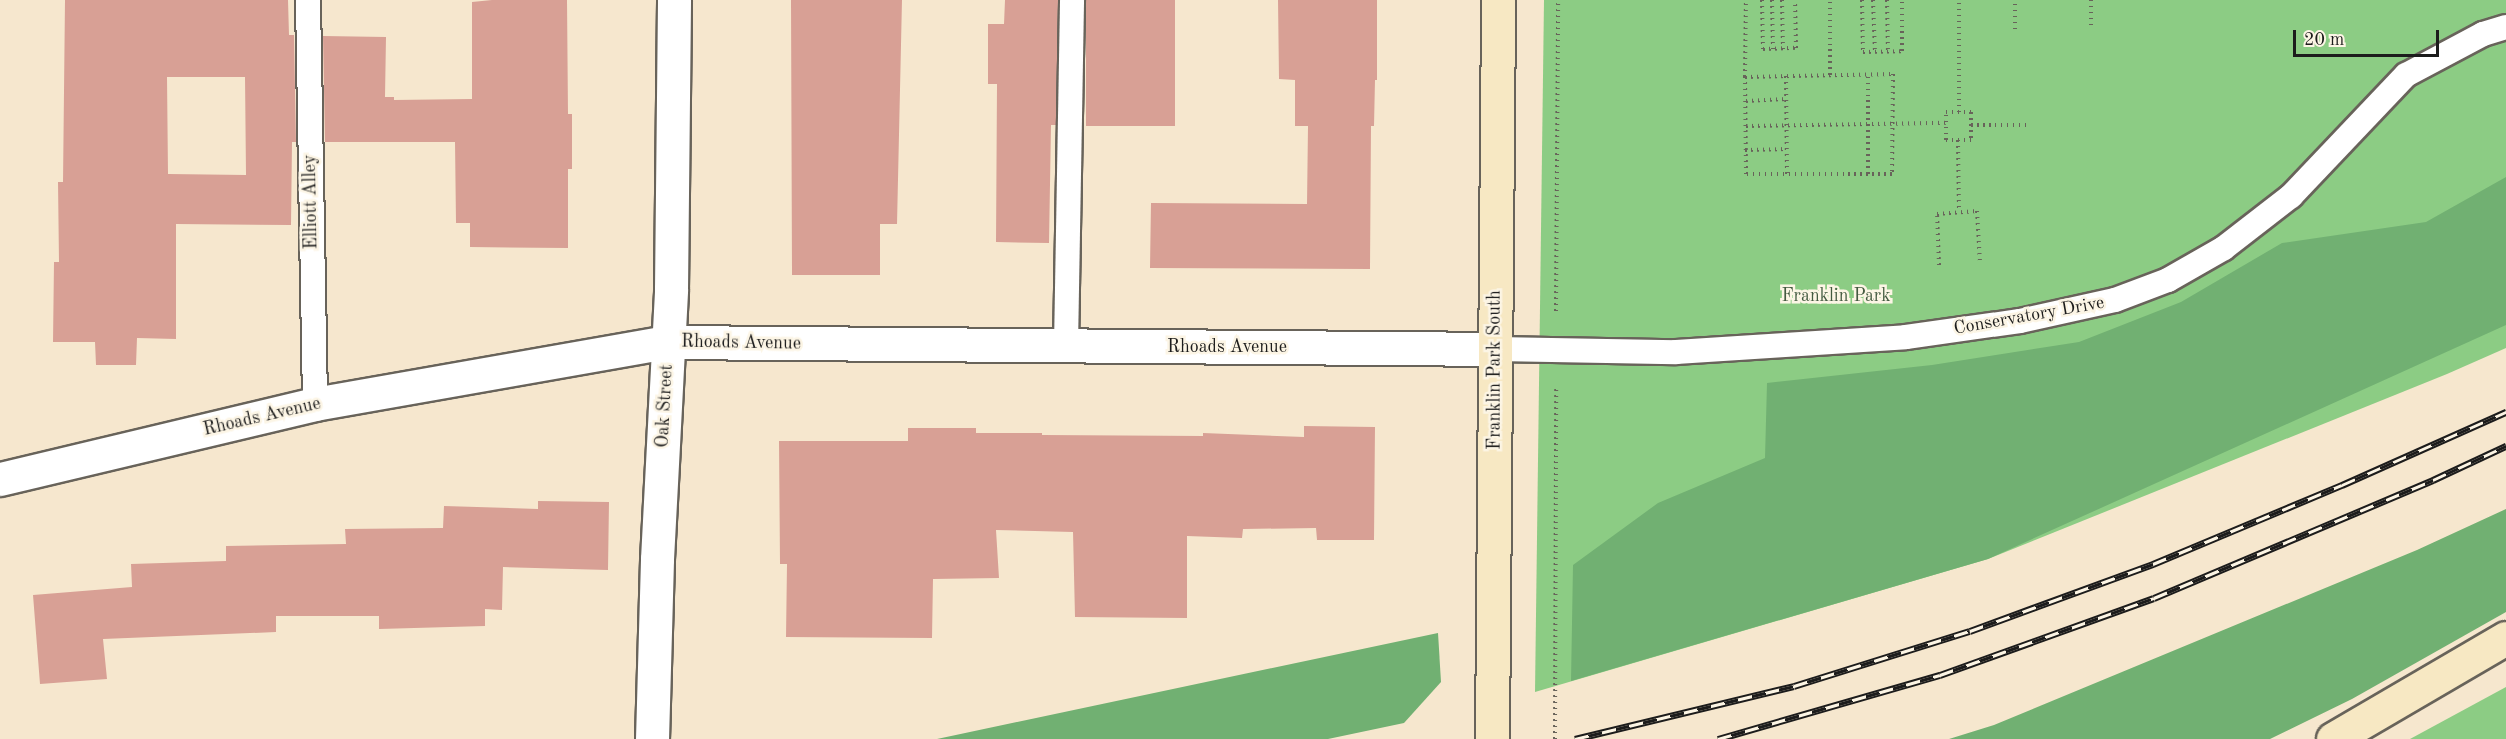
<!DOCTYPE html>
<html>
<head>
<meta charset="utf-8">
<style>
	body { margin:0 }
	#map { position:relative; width:2506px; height:739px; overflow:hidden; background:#f6e7ce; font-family:"Old Standard TT",serif }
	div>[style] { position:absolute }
	.green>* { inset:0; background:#8ccc84 }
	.forest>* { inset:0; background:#71b072 }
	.building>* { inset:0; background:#d8a095; transform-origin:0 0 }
	.path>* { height:4px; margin-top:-2px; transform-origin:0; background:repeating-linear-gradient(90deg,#68635a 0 1.5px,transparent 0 6px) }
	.roads { filter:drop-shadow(2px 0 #68635a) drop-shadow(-2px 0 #68635a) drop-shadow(0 2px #68635a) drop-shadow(0 -2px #68635a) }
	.lane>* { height:24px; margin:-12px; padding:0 12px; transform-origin:12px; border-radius:12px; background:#fff }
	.street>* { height:33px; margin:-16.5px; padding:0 16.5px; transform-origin:16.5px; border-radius:16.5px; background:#fff }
	.secondary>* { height:33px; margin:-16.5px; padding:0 16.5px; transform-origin:16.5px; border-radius:16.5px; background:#f7e8c3 }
	.rail>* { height:7px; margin-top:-3.5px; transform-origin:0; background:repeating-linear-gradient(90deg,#fcf5e5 0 14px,#1c1c1c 0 28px); box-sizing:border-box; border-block:2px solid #1c1c1c }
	span { translate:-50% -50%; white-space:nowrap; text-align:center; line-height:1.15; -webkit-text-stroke:5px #fcf5e5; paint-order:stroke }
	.street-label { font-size:18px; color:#1c1c1c }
	.park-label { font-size:18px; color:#435a40 }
	.scale { position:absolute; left:2293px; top:30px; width:146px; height:27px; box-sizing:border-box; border:3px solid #1c1c1c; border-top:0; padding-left:8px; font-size:18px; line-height:21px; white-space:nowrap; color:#1c1c1c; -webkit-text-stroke:4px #fcf5e5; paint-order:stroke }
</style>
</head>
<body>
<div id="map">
	<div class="green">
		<div style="clip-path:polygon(1544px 0,2506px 0,2506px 348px,2447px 374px,1988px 559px,1535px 692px)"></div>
		<div style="clip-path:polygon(2506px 687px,2506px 739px,2410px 739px)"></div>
	</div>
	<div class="forest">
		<div style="clip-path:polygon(2506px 177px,2506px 325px,1988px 559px,1571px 681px,1573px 565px,1658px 503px,1765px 458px,1767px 383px,1932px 365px,2079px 342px,2181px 302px,2282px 243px,2426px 222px)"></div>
		<div style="clip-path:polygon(2506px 509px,2506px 612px,2352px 699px,2270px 739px,1949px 739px,1994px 725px,2417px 550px)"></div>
		<div style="clip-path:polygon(1438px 633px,1441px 682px,1404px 723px,1328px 739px,937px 739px)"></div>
	</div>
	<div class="building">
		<div style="clip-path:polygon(evenodd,65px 0,288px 0,289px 35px,294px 35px,296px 142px,292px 142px,291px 225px,176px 224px,176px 339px,137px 338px,136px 365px,96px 365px,95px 342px,53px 342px,54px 262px,59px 262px,58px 182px,63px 182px,65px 0,167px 77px,245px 77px,246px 175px,168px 174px,167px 77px)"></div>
		<div style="clip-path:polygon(492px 0,567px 0,568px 114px,572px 114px,572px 169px,568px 169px,568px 248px,470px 247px,470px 223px,456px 223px,455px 142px,325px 142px,323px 36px,386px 37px,385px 97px,394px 97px,394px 100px,472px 99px,472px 2px)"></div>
		<div style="clip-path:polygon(791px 0,902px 0,897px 224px,880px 224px,880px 275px,792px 275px)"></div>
		<div style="clip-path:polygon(1005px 0,1058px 0,1056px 125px,1051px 125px,1049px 243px,996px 242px,997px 84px,988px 84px,988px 24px,1004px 24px)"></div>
		<div style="left:1086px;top:0;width:89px;height:126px"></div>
		<div style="clip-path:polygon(1278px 0,1377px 0,1377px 80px,1375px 80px,1374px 126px,1371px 126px,1370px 269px,1150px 268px,1151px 203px,1307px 204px,1308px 126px,1295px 126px,1295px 80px,1279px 79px)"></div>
		<div style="clip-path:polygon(1304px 426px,1375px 427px,1374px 540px,1317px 540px,1316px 528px,1243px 529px,1242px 538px,1187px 536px,1187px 618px,1075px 617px,1073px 532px,996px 530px,999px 578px,933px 579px,932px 638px,786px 637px,787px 564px,780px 564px,779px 441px,908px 441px,908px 428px,976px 428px,976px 433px,1042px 433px,1042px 435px,1203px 436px,1203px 433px,1304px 437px)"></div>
		<div style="clip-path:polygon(538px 501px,609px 502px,608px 570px,503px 567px,502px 610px,485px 609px,485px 626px,379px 629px,379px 616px,276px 616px,276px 632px,103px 639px,107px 679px,40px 684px,33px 595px,132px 587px,131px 564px,226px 561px,226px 546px,346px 544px,345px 529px,443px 528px,444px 506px,538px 509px)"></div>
	</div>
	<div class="path">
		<div style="left:1762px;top:0;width:49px;rotate:88.8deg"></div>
		<div style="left:1763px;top:49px;width:33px;rotate:-2deg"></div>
		<div style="left:1796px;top:48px;width:48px;rotate:-91.2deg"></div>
		<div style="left:1772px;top:0;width:49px;rotate:88.8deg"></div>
		<div style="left:1782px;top:0;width:49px;rotate:88.8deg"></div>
		<div style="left:1862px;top:0;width:52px;rotate:88.9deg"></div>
		<div style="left:1863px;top:52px;width:39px;rotate:-1deg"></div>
		<div style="left:1902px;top:51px;width:51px;rotate:-90deg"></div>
		<div style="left:1873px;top:0;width:52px;rotate:87.8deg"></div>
		<div style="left:1887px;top:0;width:52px;rotate:88.9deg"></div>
		<div style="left:2091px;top:0;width:27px;rotate:90deg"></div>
		<div style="left:2015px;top:29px;width:29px;rotate:-90deg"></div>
		<div style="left:1830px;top:75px;width:75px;rotate:-90deg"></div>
		<div style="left:1786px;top:76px;width:98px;rotate:89.4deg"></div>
		<div style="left:1745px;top:77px;width:148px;rotate:-1.2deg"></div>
		<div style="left:1893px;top:74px;width:100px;rotate:90.6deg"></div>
		<div style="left:1892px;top:174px;width:146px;rotate:180deg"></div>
		<div style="left:1746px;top:174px;width:97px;rotate:-90.6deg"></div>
		<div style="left:1745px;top:77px;width:77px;rotate:-89.3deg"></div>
		<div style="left:1746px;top:101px;width:40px;rotate:-2.9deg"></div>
		<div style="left:1946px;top:112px;width:25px"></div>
		<div style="left:1971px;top:112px;width:28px;rotate:90deg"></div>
		<div style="left:1971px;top:140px;width:25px;rotate:180deg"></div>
		<div style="left:1946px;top:140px;width:28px;rotate:-90deg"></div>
		<div style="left:1959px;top:112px;width:112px;rotate:-90deg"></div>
		<div style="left:1971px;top:125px;width:58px"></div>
		<div style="left:1746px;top:126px;width:200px;rotate:-0.9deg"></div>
		<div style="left:1958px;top:140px;width:72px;rotate:89.2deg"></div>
		<div style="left:1745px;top:150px;width:41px;rotate:-1.4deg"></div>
		<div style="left:1868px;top:174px;width:100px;rotate:-90deg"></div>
		<div style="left:1939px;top:265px;width:51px;rotate:-92.2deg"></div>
		<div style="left:1937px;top:214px;width:40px;rotate:-4.3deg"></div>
		<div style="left:1977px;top:211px;width:51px;rotate:86.6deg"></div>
		<div style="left:1556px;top:311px;width:311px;rotate:-89.6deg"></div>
		<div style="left:1555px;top:739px;width:351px;rotate:-89.8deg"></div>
	</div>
	<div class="roads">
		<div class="lane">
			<div style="left:308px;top:0;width:404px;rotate:89deg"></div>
			<div style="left:1066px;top:346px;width:346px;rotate:-89deg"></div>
			<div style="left:1496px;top:349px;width:180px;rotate:1deg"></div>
			<div style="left:1676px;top:352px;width:230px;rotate:-3.7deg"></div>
			<div style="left:1906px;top:337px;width:115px;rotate:-8deg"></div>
			<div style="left:2020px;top:321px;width:97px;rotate:-12.5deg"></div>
			<div style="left:2115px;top:300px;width:57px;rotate:-20.7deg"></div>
			<div style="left:2168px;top:280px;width:64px;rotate:-29.7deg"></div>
			<div style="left:2224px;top:248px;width:85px;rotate:-37.8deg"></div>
			<div style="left:2291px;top:196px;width:167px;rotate:-46.5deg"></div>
			<div style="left:2406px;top:75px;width:87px;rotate:-28deg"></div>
			<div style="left:2483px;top:34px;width:24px;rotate:-17deg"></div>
		</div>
		<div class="street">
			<div style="left:0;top:479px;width:324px;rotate:-13.4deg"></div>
			<div style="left:315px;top:404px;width:358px;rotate:-10deg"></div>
			<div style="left:668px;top:342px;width:828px;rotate:0.48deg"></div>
			<div style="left:652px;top:739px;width:180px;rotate:-88.4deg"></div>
			<div style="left:657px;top:559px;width:270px;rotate:-87deg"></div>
			<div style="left:671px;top:289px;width:289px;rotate:-89.4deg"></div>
		</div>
		<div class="secondary">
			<div style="left:1492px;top:739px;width:739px;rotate:-89.53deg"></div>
			<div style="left:2333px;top:739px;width:200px;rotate:-30.3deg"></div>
		</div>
	</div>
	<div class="rail">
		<div style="left:1575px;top:739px;width:225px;rotate:-13.6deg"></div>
		<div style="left:1794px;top:686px;width:184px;rotate:-17.4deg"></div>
		<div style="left:1970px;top:631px;width:195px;rotate:-20.1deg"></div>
		<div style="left:2153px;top:564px;width:205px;rotate:-22.7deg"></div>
		<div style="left:2342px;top:485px;width:180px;rotate:-24deg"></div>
		<div style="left:1718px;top:739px;width:231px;rotate:-16.1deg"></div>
		<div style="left:1940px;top:675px;width:227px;rotate:-19.8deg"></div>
		<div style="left:2154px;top:598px;width:303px;rotate:-22.9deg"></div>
		<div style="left:2433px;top:480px;width:81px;rotate:-25deg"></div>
	</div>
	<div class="street-label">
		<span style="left:311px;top:202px;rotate:-91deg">Elliott Alley</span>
		<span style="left:2029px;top:316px;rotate:-10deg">Conservatory Drive</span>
		<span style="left:741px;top:343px;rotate:1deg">Rhoads Avenue</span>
		<span style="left:1227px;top:347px">Rhoads Avenue</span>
		<span style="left:1495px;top:370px;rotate:-90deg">Franklin Park South</span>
		<span style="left:665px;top:406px;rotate:-87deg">Oak Street</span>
		<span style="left:262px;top:417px;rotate:-13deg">Rhoads Avenue</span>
	</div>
	<div class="park-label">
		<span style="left:1836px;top:296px">Franklin Park</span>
	</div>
	<div class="scale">20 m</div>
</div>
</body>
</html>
